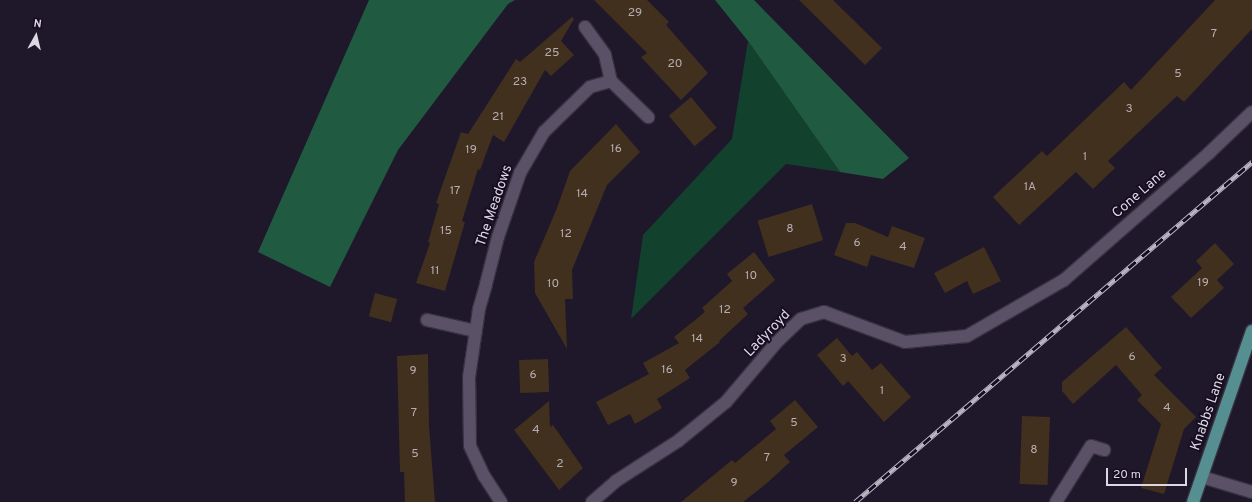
<!DOCTYPE html>
<html>
<head>
<meta charset="utf-8">
<style>
	body { margin:0 }
	#map { position:relative; width:1252px; height:502px; overflow:hidden; background:#1f172a; font-family:Overpass,sans-serif }
	div>[style] { position:absolute }
	.green>* { inset:0; background:#12422e }
	.forest>* { inset:0; background:#205a41 }
	.building>* { inset:0; background:#41301d; transform-origin:0 0 }
	.roads { filter:drop-shadow(1px 0 #373240) drop-shadow(-1px 0 #373240) drop-shadow(0 1px #373240) drop-shadow(0 -1px #373240) }
	.minor>* { height:12px; margin:-6px; padding:0 6px; transform-origin:6px; border-radius:6px; background:#5a5167 }
	.major>* { height:12px; margin:-6px; padding:0 6px; transform-origin:6px; border-radius:6px; background:#558f92 }
	.rail>* { height:4.5px; margin-top:-2.25px; transform-origin:0; background:repeating-linear-gradient(90deg,#160d20 0 9px,#bcb6c4 0 18px); box-sizing:border-box; border-block:1px solid #bcb6c4 }
	span { translate:-50% -50%; white-space:nowrap; text-align:center; line-height:1.15; -webkit-text-stroke:3.5px #160d20; paint-order:stroke }
	.number-label { font-size:12px; color:#b5adb2 }
	.number-label span { -webkit-text-stroke-width:0 }
	.street-label { font-size:14px; color:#dcd7e4 }
	.north { position:absolute; left:16px; top:16px; width:40px; height:40px; -webkit-text-stroke:3px #160d20; paint-order:stroke; rotate:8deg; font-size:11px; font-weight:700; line-height:16px; text-align:center; color:#dcd7e4 }
	.north::after { content:''; display:block; margin:auto; width:14px; height:18px; background:#dcd7e4; clip-path:polygon(50% 0,100% 100%,50% 72%,0 100%) }
	.scale { position:absolute; left:1106px; top:468px; width:81px; height:18px; box-sizing:border-box; border:2px solid #dcd7e4; border-top:0; padding-left:5px; font-size:12px; line-height:14px; white-space:nowrap; color:#dcd7e4; -webkit-text-stroke:3px #160d20; paint-order:stroke }
</style>
</head>
<body>
<div id="map">
	<div class="green">
		<div style="clip-path:polygon(748px 41px,840px 172px,786px 164px,631px 319px,643px 235px,732px 139px)"></div>
	</div>
	<div class="forest">
		<div style="clip-path:polygon(369px 0,515px 0,508px 4px,398px 150px,330px 287px,258px 252px)"></div>
		<div style="clip-path:polygon(715px 0,754px 0,909px 158px,883px 179px,840px 172px,748px 41px)"></div>
	</div>
	<div class="building">
		<div style="clip-path:polygon(594px 0,647px 0,669px 22px,666px 25px,708px 73px,681px 100px,641px 57px,647px 53px)"></div>
		<div style="clip-path:polygon(799px 0,833px 0,882px 48px,865px 65px)"></div>
		<div style="clip-path:polygon(1215px 0,1252px 0,1252px 29px,1184px 102px,1177px 96px,1108px 161px,1115px 168px,1093px 189px,1076px 172px,1019px 225px,993px 197px,1042px 151px,1047px 156px,1124px 82px,1131px 90px)"></div>
		<div style="clip-path:polygon(572px 17px,574px 19px,561px 41px,574px 55px,551px 76px,545px 70px,504px 142px,493px 135px,480px 170px,478px 169px,462px 221px,465px 222px,445px 291px,416px 283px,430px 243px,428px 242px,439px 204px,436px 203px,461px 132px,468px 134px,516px 59px,520px 62px)"></div>
		<div style="left:691px;top:97px;width:40px;height:29px;rotate:50deg"></div>
		<div style="clip-path:polygon(616px 124px,640px 152px,607px 185px,572px 270px,573px 299px,565px 299px,567px 349px,535px 293px,534px 262px,557px 208px,570px 171px)"></div>
		<div style="left:812px;top:204px;width:38px;height:57px;rotate:73deg"></div>
		<div style="clip-path:polygon(846px 223px,855px 223px,888px 237px,892px 226px,925px 238px,914px 268px,871px 255px,867px 267px,834px 255px)"></div>
		<div style="clip-path:polygon(1215px 243px,1234px 264px,1217px 280px,1224px 288px,1191px 318px,1171px 297px,1202px 268px,1196px 261px)"></div>
		<div style="clip-path:polygon(984px 247px,1001px 281px,973px 294px,967px 281px,945px 293px,934px 273px)"></div>
		<div style="clip-path:polygon(754px 252px,775px 280px,743px 308px,748px 314px,719px 341px,720px 342px,685px 370px,690px 378px,657px 399px,662px 408px,635px 424px,630px 414px,608px 425px,596px 402px,649px 374px,643px 363px,679px 343px,674px 337px,705px 312px,702px 308px,732px 281px,727px 274px)"></div>
		<div style="left:375px;top:293px;width:23px;height:24px;rotate:15deg"></div>
		<div style="clip-path:polygon(1126px 327px,1162px 368px,1154px 375px,1196px 417px,1184px 429px,1164px 494px,1141px 488px,1161px 424px,1137px 400px,1142px 395px,1116px 365px,1073px 404px,1062px 391px,1062px 382px)"></div>
		<div style="clip-path:polygon(837px 338px,852px 356px,857px 352px,872px 370px,881px 363px,911px 397px,884px 422px,848px 381px,843px 386px,817px 355px)"></div>
		<div style="clip-path:polygon(428px 354px,429px 426px,435px 502px,405px 502px,404px 472px,400px 472px,397px 356px)"></div>
		<div style="left:548px;top:359px;width:33px;height:29px;rotate:88deg"></div>
		<div style="clip-path:polygon(795px 400px,818px 427px,784px 455px,790px 462px,767px 483px,743px 502px,681px 502px,732px 460px,735px 463px,776px 429px,770px 421px)"></div>
		<div style="clip-path:polygon(549px 401px,550px 427px,553px 425px,583px 468px,559px 490px,514px 430px)"></div>
		<div style="left:1022px;top:416px;width:28px;height:68px;rotate:2deg"></div>
	</div>
	<div class="roads">
		<div class="minor">
			<div style="left:585px;top:27px;width:34px;rotate:54deg"></div>
			<div style="left:605px;top:55px;width:27px;rotate:77deg"></div>
			<div style="left:611px;top:81px;width:52px;rotate:44.2deg"></div>
			<div style="left:427px;top:320px;width:50px;rotate:12.7deg"></div>
			<div style="left:1202px;top:477px;width:52px;rotate:16.7deg"></div>
			<div style="left:501px;top:502px;width:31px;rotate:-123deg"></div>
			<div style="left:484px;top:476px;width:33px;rotate:-115deg"></div>
			<div style="left:470px;top:446px;width:69px;rotate:-90.8deg"></div>
			<div style="left:469px;top:377px;width:69px;rotate:-81.6deg"></div>
			<div style="left:479px;top:309px;width:26px;rotate:-74deg"></div>
			<div style="left:486px;top:284px;width:49px;rotate:-75.7deg"></div>
			<div style="left:498px;top:237px;width:68px;rotate:-71deg"></div>
			<div style="left:520px;top:173px;width:48px;rotate:-59.7deg"></div>
			<div style="left:544px;top:132px;width:64px;rotate:-44.4deg"></div>
			<div style="left:590px;top:87px;width:22px;rotate:-16deg"></div>
			<div style="left:592px;top:502px;width:32px;rotate:-41deg"></div>
			<div style="left:616px;top:481px;width:74px;rotate:-32.8deg"></div>
			<div style="left:678px;top:441px;width:62px;rotate:-39.1deg"></div>
			<div style="left:726px;top:402px;width:77px;rotate:-49.7deg"></div>
			<div style="left:776px;top:343px;width:35px;rotate:-44deg"></div>
			<div style="left:801px;top:319px;width:24px;rotate:-17deg"></div>
			<div style="left:824px;top:312px;width:86px;rotate:20.3deg"></div>
			<div style="left:905px;top:342px;width:62px;rotate:-5.5deg"></div>
			<div style="left:967px;top:336px;width:112px;rotate:-30deg"></div>
			<div style="left:1064px;top:280px;width:193px;rotate:-41.2deg"></div>
			<div style="left:1209px;top:153px;width:59px;rotate:-43.6deg"></div>
			<div style="left:1056px;top:502px;width:66px;rotate:-58deg"></div>
			<div style="left:1091px;top:446px;width:14px;rotate:17deg"></div>
		</div>
		<div class="major">
			<div style="left:1193px;top:502px;width:181px;rotate:-71deg"></div>
		</div>
	</div>
	<div class="rail">
		<div style="left:855px;top:502px;width:523px;rotate:-40.58deg"></div>
	</div>
	<div class="number-label">
		<span style="left:635px;top:14px">29</span>
		<span style="left:1214px;top:35px">7</span>
		<span style="left:552px;top:54px">25</span>
		<span style="left:675px;top:65px">20</span>
		<span style="left:1178px;top:75px">5</span>
		<span style="left:520px;top:83px">23</span>
		<span style="left:1129px;top:110px">3</span>
		<span style="left:498px;top:118px">21</span>
		<span style="left:616px;top:150px">16</span>
		<span style="left:471px;top:151px">19</span>
		<span style="left:1085px;top:158px">1</span>
		<span style="left:1030px;top:188px">1A</span>
		<span style="left:455px;top:192px">17</span>
		<span style="left:582px;top:195px">14</span>
		<span style="left:790px;top:230px">8</span>
		<span style="left:446px;top:232px">15</span>
		<span style="left:566px;top:235px">12</span>
		<span style="left:857px;top:244px">6</span>
		<span style="left:903px;top:248px">4</span>
		<span style="left:435px;top:272px">11</span>
		<span style="left:751px;top:277px">10</span>
		<span style="left:1203px;top:284px">19</span>
		<span style="left:553px;top:285px">10</span>
		<span style="left:725px;top:311px">12</span>
		<span style="left:697px;top:340px">14</span>
		<span style="left:1132px;top:358px">6</span>
		<span style="left:843px;top:360px">3</span>
		<span style="left:667px;top:371px">16</span>
		<span style="left:413px;top:372px">9</span>
		<span style="left:533px;top:376px">6</span>
		<span style="left:882px;top:392px">1</span>
		<span style="left:1167px;top:409px">4</span>
		<span style="left:414px;top:414px">7</span>
		<span style="left:794px;top:424px">5</span>
		<span style="left:536px;top:431px">4</span>
		<span style="left:1034px;top:451px">8</span>
		<span style="left:415px;top:455px">5</span>
		<span style="left:767px;top:459px">7</span>
		<span style="left:560px;top:465px">2</span>
		<span style="left:734px;top:484px">9</span>
	</div>
	<div class="street-label">
		<span style="left:1140px;top:194px;rotate:-41deg">Cone Lane</span>
		<span style="left:495px;top:206px;rotate:-71deg">The Meadows</span>
		<span style="left:768px;top:334px;rotate:-46deg">Ladyroyd</span>
		<span style="left:1209px;top:412px;rotate:-71deg">Knabbs Lane</span>
	</div>
	<div class="north">N</div>
	<div class="scale">20 m</div>
</div>
</body>
</html>
